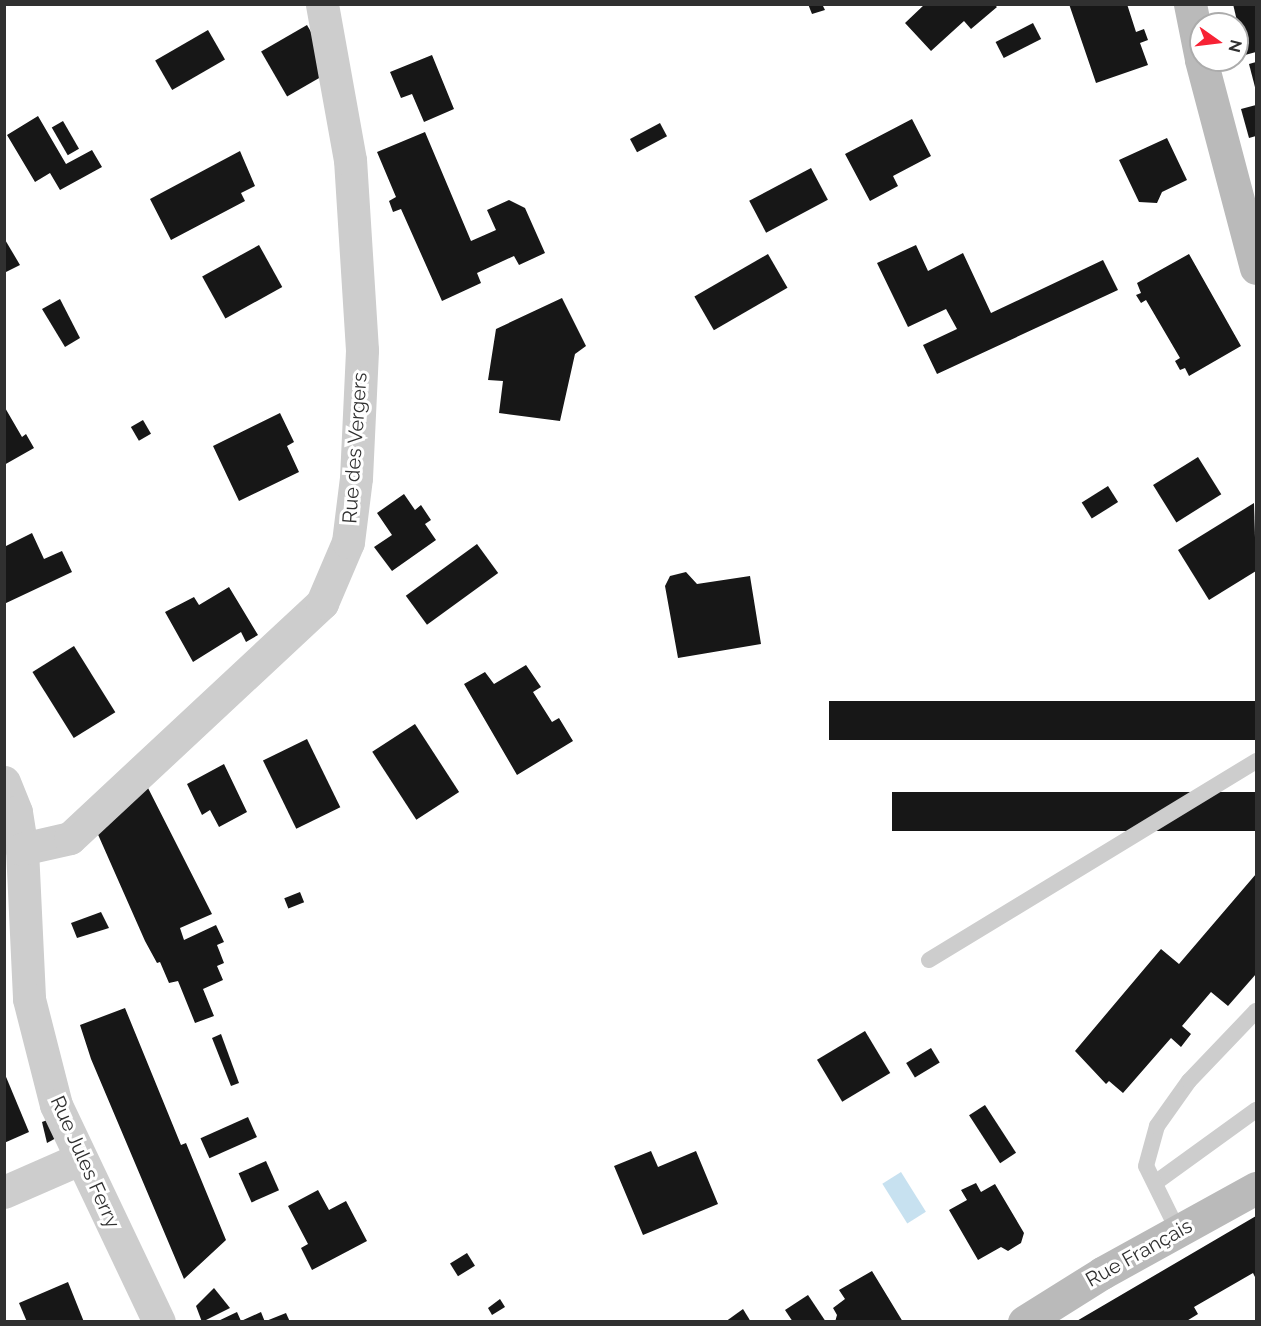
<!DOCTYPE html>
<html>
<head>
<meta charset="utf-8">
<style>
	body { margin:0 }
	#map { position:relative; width:1261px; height:1326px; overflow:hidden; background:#fff; font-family:Raleway,sans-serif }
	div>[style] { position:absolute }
	.water>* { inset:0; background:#c7e1f0; transform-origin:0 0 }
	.building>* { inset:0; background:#171717; transform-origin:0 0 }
	.lane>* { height:16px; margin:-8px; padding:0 8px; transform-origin:8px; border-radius:8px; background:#cdcdcd }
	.street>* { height:33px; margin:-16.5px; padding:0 16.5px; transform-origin:16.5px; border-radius:16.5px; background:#cdcdcd }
	.secondary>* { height:33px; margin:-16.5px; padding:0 16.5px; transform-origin:16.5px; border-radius:16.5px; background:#bababa }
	span { translate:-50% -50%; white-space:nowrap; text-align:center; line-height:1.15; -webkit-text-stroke:6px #fff; paint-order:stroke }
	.street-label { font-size:20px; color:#303030 }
	.frame { position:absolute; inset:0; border:6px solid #303030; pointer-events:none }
	.north { position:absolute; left:1189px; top:12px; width:60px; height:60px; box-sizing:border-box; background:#fff; border:2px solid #acacac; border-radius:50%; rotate:104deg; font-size:16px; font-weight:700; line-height:24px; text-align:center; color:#303030 }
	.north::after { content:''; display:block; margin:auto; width:21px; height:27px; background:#f72235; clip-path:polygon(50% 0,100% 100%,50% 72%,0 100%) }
</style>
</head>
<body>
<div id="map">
	<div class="water">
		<div style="left:901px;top:1172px;width:47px;height:22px;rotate:58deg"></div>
	</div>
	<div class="building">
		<div style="clip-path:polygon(808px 4px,822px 4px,825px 10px,812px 14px)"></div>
		<div style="clip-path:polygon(925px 4px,994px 4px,997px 7px,971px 29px,964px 21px,931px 51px,905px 23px)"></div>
		<div style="clip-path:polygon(1069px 4px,1127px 4px,1136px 32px,1144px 29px,1148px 40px,1140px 43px,1148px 65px,1096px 83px)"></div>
		<div style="clip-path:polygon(1233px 4px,1256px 4px,1256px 52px,1245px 55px)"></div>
		<div style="left:1033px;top:23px;width:18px;height:42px;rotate:63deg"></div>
		<div style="left:307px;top:25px;width:52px;height:53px;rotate:60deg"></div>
		<div style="left:208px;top:30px;width:34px;height:61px;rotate:60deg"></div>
		<div style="clip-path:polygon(432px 55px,454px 109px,424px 122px,412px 94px,401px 98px,390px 72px)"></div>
		<div style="clip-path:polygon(1256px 62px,1256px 91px,1249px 64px)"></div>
		<div style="clip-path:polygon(1256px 105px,1256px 136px,1249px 138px,1241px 109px)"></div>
		<div style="clip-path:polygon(38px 116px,66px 164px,92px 150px,102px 167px,60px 190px,50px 173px,35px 182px,7px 135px)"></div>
		<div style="clip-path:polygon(912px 119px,931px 156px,893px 176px,898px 186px,870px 201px,845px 154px)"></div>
		<div style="left:63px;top:121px;width:32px;height:13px;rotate:60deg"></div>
		<div style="left:660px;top:123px;width:15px;height:34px;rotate:62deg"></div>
		<div style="clip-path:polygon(425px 132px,471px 241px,496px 230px,487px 210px,509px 200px,525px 208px,545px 253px,519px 265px,514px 256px,477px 273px,481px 283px,442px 301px,401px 209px,393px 212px,389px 201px,396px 197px,377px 152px)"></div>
		<div style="clip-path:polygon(1167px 138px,1187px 180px,1162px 192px,1157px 203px,1139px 202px,1119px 160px)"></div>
		<div style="clip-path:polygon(240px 151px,255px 186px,241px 193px,245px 201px,171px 240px,150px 199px)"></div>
		<div style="left:811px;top:168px;width:36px;height:70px;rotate:62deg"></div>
		<div style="clip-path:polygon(4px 238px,20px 265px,4px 273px)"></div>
		<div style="left:259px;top:245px;width:48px;height:65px;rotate:61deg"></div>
		<div style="clip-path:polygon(916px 245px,928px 271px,963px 253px,991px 313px,1103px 260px,1118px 290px,937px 374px,923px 345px,957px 329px,946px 309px,908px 327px,877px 263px)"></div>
		<div style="left:768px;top:254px;width:39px;height:85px;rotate:60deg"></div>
		<div style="clip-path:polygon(1189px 254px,1241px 346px,1189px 376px,1185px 368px,1180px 370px,1175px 361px,1180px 358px,1146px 300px,1141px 303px,1136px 295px,1141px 293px,1137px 283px)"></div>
		<div style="clip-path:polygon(562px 298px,586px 346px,575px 354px,560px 421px,499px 413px,503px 381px,488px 380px,496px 329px)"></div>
		<div style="clip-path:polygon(60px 299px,80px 338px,65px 347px,42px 309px)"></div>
		<div style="clip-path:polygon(4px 406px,22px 437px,26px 434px,34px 448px,4px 465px)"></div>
		<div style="clip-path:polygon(280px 413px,294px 442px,287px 446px,299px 472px,239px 501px,213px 446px)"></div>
		<div style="left:143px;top:420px;width:16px;height:14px;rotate:60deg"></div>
		<div style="left:1198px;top:457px;width:44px;height:53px;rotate:58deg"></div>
		<div style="left:1108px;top:486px;width:19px;height:31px;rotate:58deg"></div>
		<div style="clip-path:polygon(404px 494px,415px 510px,421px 505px,431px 520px,425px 524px,436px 540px,392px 571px,374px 547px,392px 535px,377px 513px)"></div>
		<div style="clip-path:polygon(1254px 503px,1256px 571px,1209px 600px,1178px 550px)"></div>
		<div style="clip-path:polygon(32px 533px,44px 559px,62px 551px,72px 572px,4px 604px,4px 547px)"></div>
		<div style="left:477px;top:544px;width:36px;height:88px;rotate:54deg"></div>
		<div style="clip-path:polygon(686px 572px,697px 584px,750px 576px,761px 644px,678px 658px,665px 586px,670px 576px)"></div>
		<div style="clip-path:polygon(229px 587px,258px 635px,246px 642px,241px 632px,193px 662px,165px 612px,194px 597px,199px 605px)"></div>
		<div style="left:74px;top:646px;width:78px;height:49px;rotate:58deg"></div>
		<div style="clip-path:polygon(526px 665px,541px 687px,533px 692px,552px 722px,559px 718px,573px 741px,517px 775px,464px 684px,485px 672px,494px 684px)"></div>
		<div style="left:1256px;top:701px;width:39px;height:427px;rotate:90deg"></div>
		<div style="left:415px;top:724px;width:81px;height:51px;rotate:57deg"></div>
		<div style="left:307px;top:739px;width:76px;height:49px;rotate:64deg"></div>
		<div style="clip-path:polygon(224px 764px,247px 812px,219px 827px,210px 810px,202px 815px,187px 784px)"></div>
		<div style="clip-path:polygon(147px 786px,212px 914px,180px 928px,184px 940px,216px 925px,224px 942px,217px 945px,224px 963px,217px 966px,223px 980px,203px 989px,214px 1016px,195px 1023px,178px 981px,169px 983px,160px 962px,157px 963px,145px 941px,96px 830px)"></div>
		<div style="left:1256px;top:792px;width:39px;height:364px;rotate:90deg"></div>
		<div style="clip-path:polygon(1256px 874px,1256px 974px,1228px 1006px,1211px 992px,1182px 1026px,1191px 1034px,1181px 1047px,1171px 1038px,1123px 1093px,1109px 1081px,1106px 1084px,1075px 1051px,1161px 949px,1179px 964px)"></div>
		<div style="left:300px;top:892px;width:11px;height:17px;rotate:68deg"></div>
		<div style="clip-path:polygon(101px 912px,109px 928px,77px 938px,71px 923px)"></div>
		<div style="clip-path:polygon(125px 1008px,181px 1145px,186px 1143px,226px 1240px,184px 1279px,91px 1059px,80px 1025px)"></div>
		<div style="left:865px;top:1031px;width:49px;height:56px;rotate:59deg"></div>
		<div style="clip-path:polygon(221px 1034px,239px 1083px,231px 1086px,212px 1038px)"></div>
		<div style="left:931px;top:1048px;width:17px;height:29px;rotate:59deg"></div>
		<div style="clip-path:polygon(4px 1072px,29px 1132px,4px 1143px)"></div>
		<div style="left:985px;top:1105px;width:57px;height:19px;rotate:57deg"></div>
		<div style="left:248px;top:1117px;width:22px;height:52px;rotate:66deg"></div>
		<div style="clip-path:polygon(50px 1119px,58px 1137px,47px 1143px,42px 1122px)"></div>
		<div style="clip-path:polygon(651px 1151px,658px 1167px,696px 1151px,718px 1204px,643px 1235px,614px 1166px)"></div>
		<div style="left:266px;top:1161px;width:32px;height:30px;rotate:66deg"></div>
		<div style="clip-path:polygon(976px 1183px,981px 1192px,995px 1184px,1024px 1233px,1021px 1243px,1008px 1251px,1001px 1247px,978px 1260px,949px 1210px,967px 1200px,961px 1190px)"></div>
		<div style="clip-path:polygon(318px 1190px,329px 1210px,346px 1201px,367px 1241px,312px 1270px,301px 1248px,308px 1244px,288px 1206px)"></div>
		<div style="clip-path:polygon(1256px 1216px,1256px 1279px,1253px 1273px,1194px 1307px,1198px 1314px,1185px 1322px,1075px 1322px)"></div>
		<div style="left:467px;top:1253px;width:15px;height:20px;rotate:58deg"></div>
		<div style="clip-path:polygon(872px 1271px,903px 1322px,835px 1322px,837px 1315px,833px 1308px,845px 1299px,839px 1290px)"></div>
		<div style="clip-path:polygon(68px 1282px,84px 1322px,27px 1322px,19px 1303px)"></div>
		<div style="clip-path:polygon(214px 1288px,230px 1308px,202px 1322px,196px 1306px)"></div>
		<div style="clip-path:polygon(808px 1295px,826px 1322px,793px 1322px,785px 1310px)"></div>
		<div style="clip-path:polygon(500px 1299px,505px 1307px,492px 1315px,488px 1308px)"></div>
		<div style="clip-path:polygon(743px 1309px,751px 1322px,725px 1322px)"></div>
		<div style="clip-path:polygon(237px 1312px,241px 1321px,261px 1312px,265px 1322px,216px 1322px)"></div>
		<div style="clip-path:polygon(286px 1313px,290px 1322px,266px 1322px,266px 1321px)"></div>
	</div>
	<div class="lane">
		<div style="left:929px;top:960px;width:383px;rotate:-31.3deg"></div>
		<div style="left:1155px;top:1183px;width:125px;rotate:-35.9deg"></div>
		<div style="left:1178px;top:1231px;width:72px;rotate:-116.2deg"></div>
		<div style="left:1146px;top:1166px;width:41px;rotate:-74.6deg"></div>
		<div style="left:1157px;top:1126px;width:55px;rotate:-54.6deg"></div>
		<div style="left:1189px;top:1081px;width:97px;rotate:-46.3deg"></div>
	</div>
	<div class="street">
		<div style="left:4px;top:782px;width:32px;rotate:68deg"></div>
		<div style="left:16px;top:812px;width:37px;rotate:81deg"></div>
		<div style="left:22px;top:849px;width:150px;rotate:87.3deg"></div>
		<div style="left:29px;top:999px;width:109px;rotate:75.7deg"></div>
		<div style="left:56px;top:1105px;width:240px;rotate:64.6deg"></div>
		<div style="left:22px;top:849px;width:49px;rotate:-12.9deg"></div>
		<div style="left:70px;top:838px;width:345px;rotate:-43deg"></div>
		<div style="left:322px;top:603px;width:66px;rotate:-66.9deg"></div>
		<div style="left:348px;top:542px;width:64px;rotate:-82.9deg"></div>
		<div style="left:356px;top:478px;width:128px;rotate:-87.3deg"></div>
		<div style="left:362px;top:350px;width:190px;rotate:-93.6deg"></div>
		<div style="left:350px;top:160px;width:158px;rotate:-100.2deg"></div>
		<div style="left:4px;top:1192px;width:82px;rotate:-23.7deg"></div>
	</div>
	<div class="secondary">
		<div style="left:1190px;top:4px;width:56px;rotate:78.7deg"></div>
		<div style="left:1201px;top:60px;width:215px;rotate:75.2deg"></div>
		<div style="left:1024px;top:1322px;width:92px;rotate:-32.1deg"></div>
		<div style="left:1102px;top:1273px;width:176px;rotate:-28.9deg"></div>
	</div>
	<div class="street-label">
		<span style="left:355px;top:448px;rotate:-86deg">Rue des Vergers</span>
		<span style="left:85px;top:1162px;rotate:66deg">Rue Jules Ferry</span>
		<span style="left:1139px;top:1253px;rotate:-29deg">Rue Français</span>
	</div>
	<div class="frame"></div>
	<div class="north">N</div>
</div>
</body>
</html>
